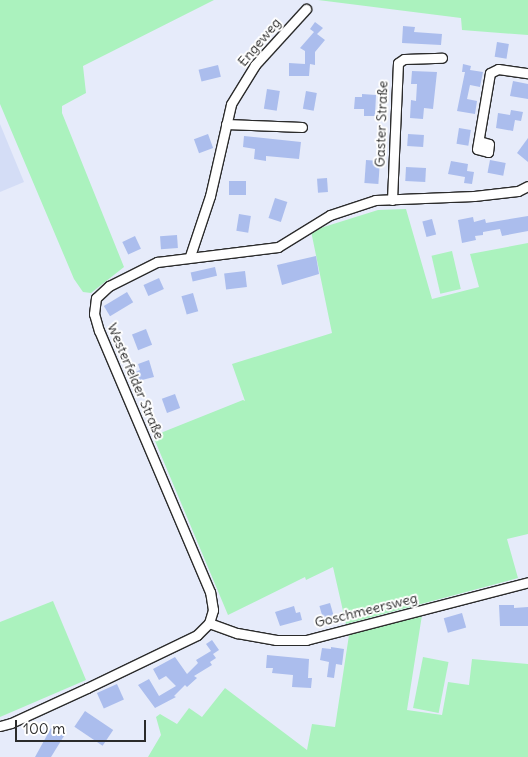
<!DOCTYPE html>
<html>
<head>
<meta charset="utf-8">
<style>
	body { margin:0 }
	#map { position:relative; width:528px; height:757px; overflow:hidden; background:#e6ebfa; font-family:Delius,sans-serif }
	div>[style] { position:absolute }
	.built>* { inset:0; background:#d4ddf6 }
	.green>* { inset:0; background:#abf2be; transform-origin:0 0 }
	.building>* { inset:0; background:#abbded; transform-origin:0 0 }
	.roads { filter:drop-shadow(1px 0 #2b2b2b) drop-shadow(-1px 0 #2b2b2b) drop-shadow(0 1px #2b2b2b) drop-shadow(0 -1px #2b2b2b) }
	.street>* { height:9px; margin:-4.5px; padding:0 4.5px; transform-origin:4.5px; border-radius:4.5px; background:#fff }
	span { translate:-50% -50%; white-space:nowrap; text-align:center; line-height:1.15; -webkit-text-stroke:4px #fff; paint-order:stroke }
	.street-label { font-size:14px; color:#2b2b2b }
	.scale { position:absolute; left:15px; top:720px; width:131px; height:22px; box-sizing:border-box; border:2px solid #2b2b2b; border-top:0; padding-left:6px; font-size:15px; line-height:18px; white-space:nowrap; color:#2b2b2b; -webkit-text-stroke:4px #fff; paint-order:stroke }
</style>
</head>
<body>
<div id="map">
	<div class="built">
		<div style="clip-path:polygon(0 124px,24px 182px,0 192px)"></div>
	</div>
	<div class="green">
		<div style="clip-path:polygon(0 0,214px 0,83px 66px,86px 93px,62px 106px,62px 113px,124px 267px,91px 293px,83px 292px,74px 279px,0 104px)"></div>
		<div style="clip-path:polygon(318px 0,528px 0,528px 35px,462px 30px,461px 18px)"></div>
		<div style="clip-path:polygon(406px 209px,432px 299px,479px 287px,470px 254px,528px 243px,528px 534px,507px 539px,518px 578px,346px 624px,333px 567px,306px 580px,305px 577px,228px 615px,153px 436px,243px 400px,245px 401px,232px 364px,332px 333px,311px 231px,378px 210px)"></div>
		<div style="left:452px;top:251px;width:39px;height:21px;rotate:77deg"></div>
		<div style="clip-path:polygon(53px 601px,86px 680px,0 717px,0 622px)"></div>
		<div style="clip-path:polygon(422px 615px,407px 710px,442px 715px,448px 682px,469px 685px,472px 659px,528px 664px,528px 757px,148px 757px,161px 735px,156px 717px,160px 714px,177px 724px,189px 708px,202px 717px,225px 688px,307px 750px,312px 724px,335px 727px,349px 635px)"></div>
		<div style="left:423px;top:657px;width:26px;height:52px;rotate:11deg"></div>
	</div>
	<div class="building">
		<div style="clip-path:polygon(315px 22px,323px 28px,317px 34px,325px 40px,315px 52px,315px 65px,310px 64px,309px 76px,289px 76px,289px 63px,305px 64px,305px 51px,300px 48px,314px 32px,310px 29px)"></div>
		<div style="clip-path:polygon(403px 26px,415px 27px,414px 32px,442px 34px,441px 45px,402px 43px)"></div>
		<div style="left:497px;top:42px;width:12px;height:15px;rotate:9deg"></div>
		<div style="clip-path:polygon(463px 64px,471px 66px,470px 70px,483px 72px,480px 87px,470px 85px,467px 99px,477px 101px,475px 114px,457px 111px,465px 72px,462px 72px)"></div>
		<div style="left:218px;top:65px;width:12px;height:20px;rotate:76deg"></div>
		<div style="clip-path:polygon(412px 71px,437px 72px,433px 109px,424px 108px,423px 119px,410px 118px,411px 100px,416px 101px,417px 84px,411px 84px)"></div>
		<div style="clip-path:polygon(513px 81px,528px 84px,528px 99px,510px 96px)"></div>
		<div style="left:267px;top:89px;width:13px;height:20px;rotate:9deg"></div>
		<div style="left:306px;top:91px;width:11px;height:18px;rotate:10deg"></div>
		<div style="clip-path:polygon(362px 94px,376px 95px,375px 116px,364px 116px,364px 109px,354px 109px,355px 97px,362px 97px)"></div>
		<div style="clip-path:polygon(511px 110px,523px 112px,521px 121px,515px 120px,513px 131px,496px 128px,498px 113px,510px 115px)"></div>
		<div style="left:459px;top:128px;width:12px;height:16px;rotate:9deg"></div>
		<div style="left:208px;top:134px;width:15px;height:15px;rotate:70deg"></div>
		<div style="left:408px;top:134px;width:16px;height:12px;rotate:4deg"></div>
		<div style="clip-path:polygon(244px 136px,301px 142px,299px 159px,266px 156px,266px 161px,254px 159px,255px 149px,243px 147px)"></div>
		<div style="clip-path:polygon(528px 138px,528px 162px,517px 153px)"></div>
		<div style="left:366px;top:160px;width:14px;height:23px;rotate:4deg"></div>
		<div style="left:490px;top:160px;width:16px;height:13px;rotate:11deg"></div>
		<div style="clip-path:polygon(451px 161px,468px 164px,467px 171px,474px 172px,472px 184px,464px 183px,465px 177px,448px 174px)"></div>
		<div style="left:406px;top:167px;width:20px;height:14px;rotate:3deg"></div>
		<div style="left:327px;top:178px;width:14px;height:10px;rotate:86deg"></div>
		<div style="left:246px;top:181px;width:14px;height:17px;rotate:90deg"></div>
		<div style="left:275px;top:198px;width:13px;height:21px;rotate:18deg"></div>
		<div style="left:239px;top:214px;width:12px;height:17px;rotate:9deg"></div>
		<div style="clip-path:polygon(528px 216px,528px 231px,502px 236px,500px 229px,483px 232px,483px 235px,475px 236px,476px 240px,462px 243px,458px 220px,473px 217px,474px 222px,485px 219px,486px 223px)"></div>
		<div style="left:432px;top:219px;width:16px;height:10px;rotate:75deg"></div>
		<div style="left:177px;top:235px;width:13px;height:17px;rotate:86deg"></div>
		<div style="left:135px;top:236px;width:14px;height:14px;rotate:65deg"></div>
		<div style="clip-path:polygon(316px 256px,319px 274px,282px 285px,277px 265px)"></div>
		<div style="left:215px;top:267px;width:9px;height:25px;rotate:77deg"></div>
		<div style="left:245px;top:271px;width:16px;height:21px;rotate:83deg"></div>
		<div style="left:159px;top:278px;width:12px;height:17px;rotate:66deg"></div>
		<div style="left:127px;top:292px;width:12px;height:27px;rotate:59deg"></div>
		<div style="left:193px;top:293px;width:19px;height:12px;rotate:74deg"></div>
		<div style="left:146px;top:329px;width:17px;height:15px;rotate:69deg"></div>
		<div style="clip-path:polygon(149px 360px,154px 377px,138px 381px,135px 372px,140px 370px,138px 364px)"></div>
		<div style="left:175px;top:394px;width:15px;height:14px;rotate:70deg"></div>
		<div style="left:330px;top:603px;width:19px;height:11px;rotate:74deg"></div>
		<div style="clip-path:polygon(499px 605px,514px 605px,514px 608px,528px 607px,528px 626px,500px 626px)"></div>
		<div style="clip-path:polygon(294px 606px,296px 613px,300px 612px,302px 620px,280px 626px,275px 612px)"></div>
		<div style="left:462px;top:613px;width:15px;height:19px;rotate:74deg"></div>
		<div style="clip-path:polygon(212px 640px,219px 650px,213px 654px,216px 658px,210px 662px,212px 665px,194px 676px,197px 678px,187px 687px,185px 685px,174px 696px,176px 697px,155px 708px,138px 685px,149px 679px,159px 696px,176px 686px,166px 676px,159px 680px,153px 669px,175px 657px,187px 674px,198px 663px,196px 660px,211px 651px,206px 644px)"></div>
		<div style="clip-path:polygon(331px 647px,344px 649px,342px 665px,336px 664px,334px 678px,327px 677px,329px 662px,320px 660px,322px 648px,331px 649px)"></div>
		<div style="clip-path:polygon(267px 655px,309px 659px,308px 678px,312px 678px,311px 688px,292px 687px,293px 675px,272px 673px,273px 668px,266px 668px)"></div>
		<div style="left:117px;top:684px;width:17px;height:22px;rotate:66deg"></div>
		<div style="left:85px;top:711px;width:34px;height:19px;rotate:34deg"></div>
		<div style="clip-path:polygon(51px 728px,64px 736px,51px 757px,35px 757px)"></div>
	</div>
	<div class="roads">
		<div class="street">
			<div style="left:226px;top:124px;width:76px;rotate:2.3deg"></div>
			<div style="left:479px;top:141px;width:10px;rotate:17deg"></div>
			<div style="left:489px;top:144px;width:8px;rotate:97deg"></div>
			<div style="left:488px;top:152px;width:11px;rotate:-165deg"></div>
			<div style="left:477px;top:149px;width:77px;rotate:-80.3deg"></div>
			<div style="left:490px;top:73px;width:9px;rotate:-27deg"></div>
			<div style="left:498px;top:69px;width:30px;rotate:8deg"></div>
			<div style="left:392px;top:200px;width:137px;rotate:-87.5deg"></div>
			<div style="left:398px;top:63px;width:7px;rotate:-34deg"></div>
			<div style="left:404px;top:59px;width:38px;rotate:-2deg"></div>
			<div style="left:190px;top:256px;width:63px;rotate:-71.6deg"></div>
			<div style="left:210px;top:196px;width:94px;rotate:-77.1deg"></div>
			<div style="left:231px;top:104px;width:46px;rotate:-58.4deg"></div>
			<div style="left:255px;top:65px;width:76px;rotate:-47.7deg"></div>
			<div style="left:209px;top:623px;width:30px;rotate:20deg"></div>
			<div style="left:237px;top:633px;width:40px;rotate:10deg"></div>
			<div style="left:276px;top:640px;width:30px"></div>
			<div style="left:306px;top:640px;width:229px;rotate:-14.6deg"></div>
			<div style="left:0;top:726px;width:11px;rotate:-15deg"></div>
			<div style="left:11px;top:723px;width:84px;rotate:-24.7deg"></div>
			<div style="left:87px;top:688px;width:122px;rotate:-25.7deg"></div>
			<div style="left:197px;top:635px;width:17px;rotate:-45deg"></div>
			<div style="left:209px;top:623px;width:14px;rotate:-73deg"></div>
			<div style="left:213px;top:610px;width:18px;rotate:-99deg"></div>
			<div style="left:210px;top:592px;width:284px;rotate:-113deg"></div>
			<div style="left:99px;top:331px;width:18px;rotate:-106deg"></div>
			<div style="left:94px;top:314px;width:16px;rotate:-83deg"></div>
			<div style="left:96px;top:298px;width:18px;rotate:-43deg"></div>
			<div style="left:109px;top:286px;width:54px;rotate:-26.6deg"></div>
			<div style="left:157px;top:262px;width:122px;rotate:-7.1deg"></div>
			<div style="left:278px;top:247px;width:61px;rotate:-31.6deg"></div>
			<div style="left:330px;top:215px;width:47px;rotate:-18.4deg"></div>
			<div style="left:375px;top:200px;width:99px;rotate:-2.3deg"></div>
			<div style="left:474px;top:196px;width:44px;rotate:-6.5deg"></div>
			<div style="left:518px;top:191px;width:11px;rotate:-27deg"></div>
		</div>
	</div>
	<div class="street-label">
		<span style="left:259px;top:42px;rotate:-50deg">Engeweg</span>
		<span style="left:381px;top:124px;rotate:-88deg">Gaster Straße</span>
		<span style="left:136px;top:381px;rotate:67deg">Westerfelder Straße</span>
		<span style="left:366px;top:610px;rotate:-14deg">Goschmeersweg</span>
	</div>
	<div class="scale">100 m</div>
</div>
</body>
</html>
